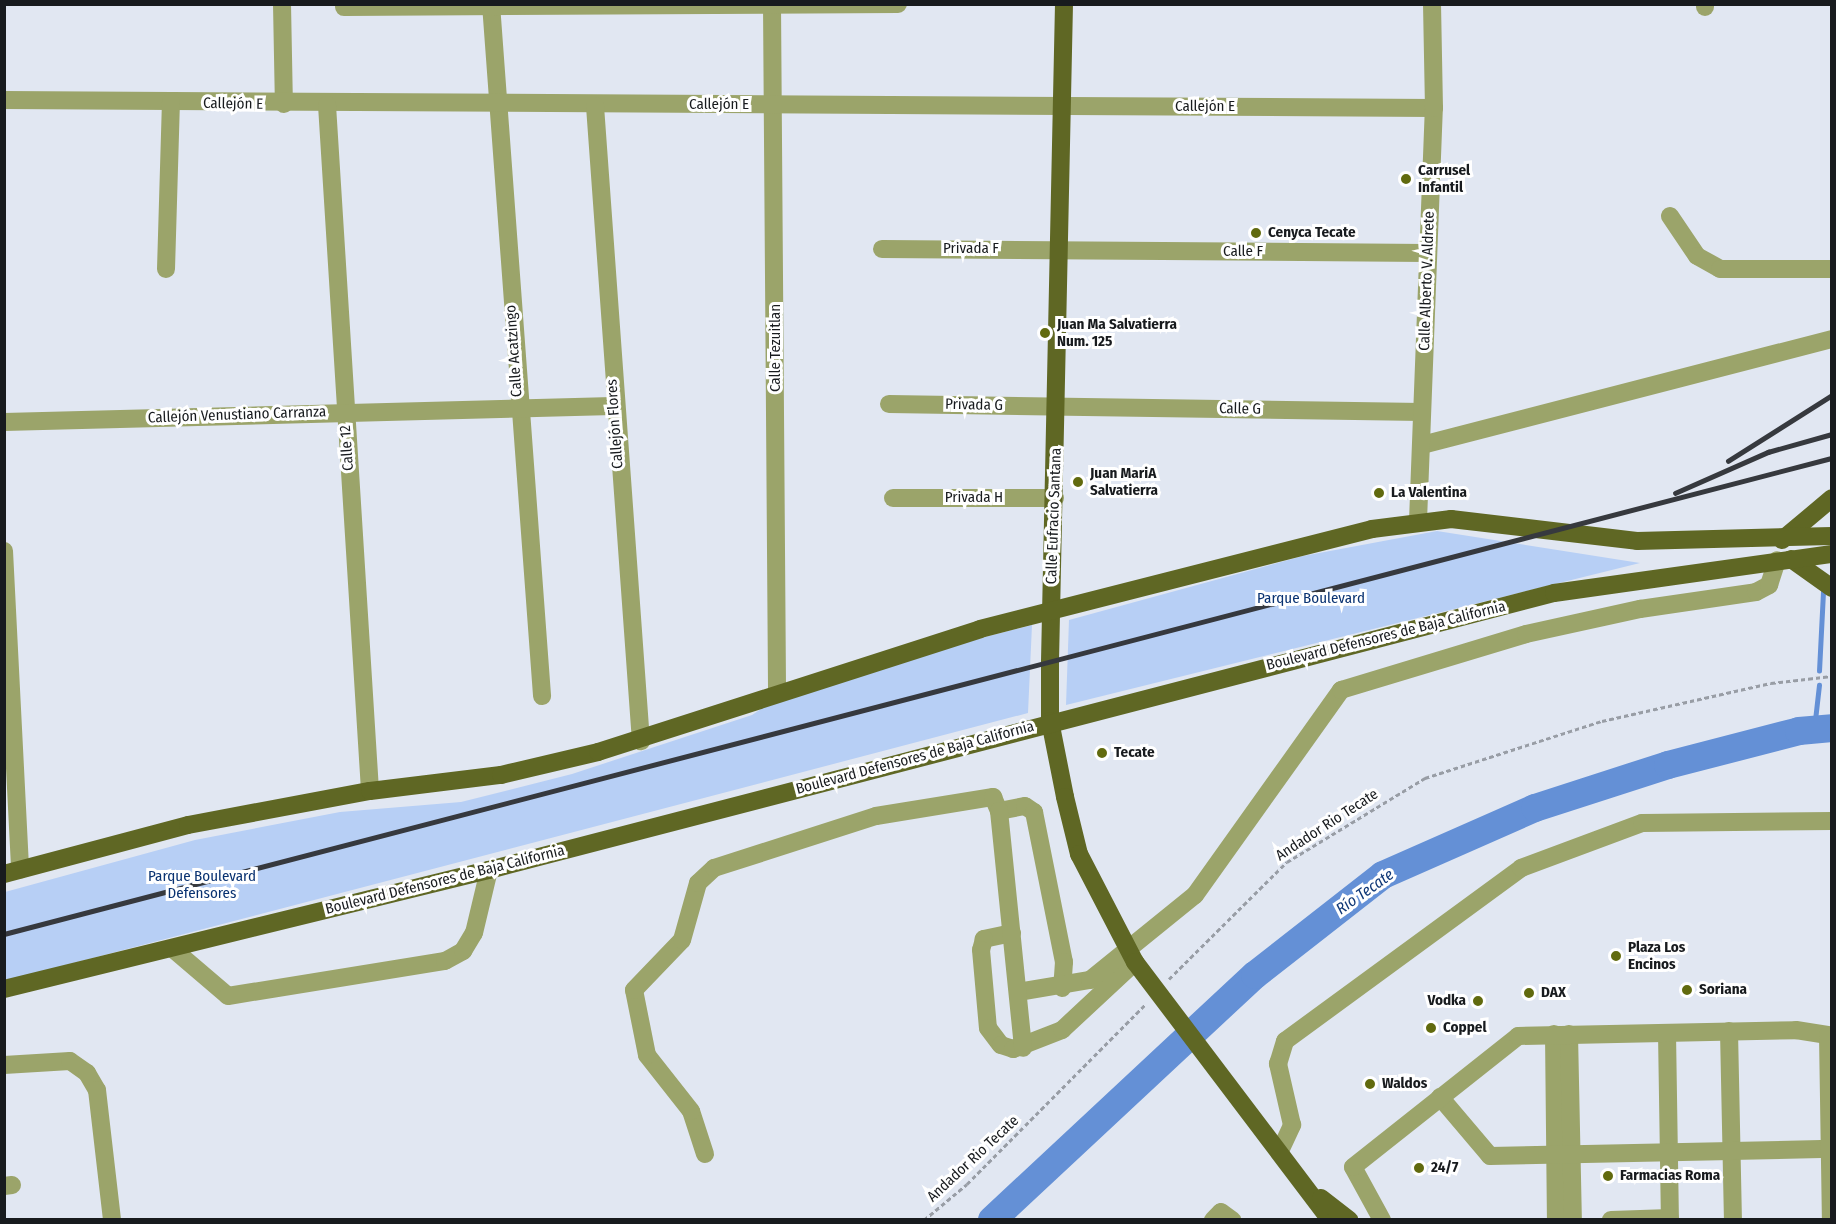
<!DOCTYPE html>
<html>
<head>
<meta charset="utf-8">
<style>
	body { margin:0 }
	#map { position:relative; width:1836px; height:1224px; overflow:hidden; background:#e1e7f2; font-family:"Fira Sans Condensed",sans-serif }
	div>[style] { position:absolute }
	.green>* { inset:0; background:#b7cff5 }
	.stream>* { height:4.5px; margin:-2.25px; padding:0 2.25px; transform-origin:2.25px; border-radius:2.25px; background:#6490d6 }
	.river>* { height:28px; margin:-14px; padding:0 14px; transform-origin:14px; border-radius:14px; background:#6490d6 }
	.path>* { height:3px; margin-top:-1.5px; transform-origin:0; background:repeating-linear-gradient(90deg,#989da5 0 4.5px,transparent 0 7.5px) }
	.minor>* { height:18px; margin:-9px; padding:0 9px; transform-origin:9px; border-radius:9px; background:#9ba46a }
	.major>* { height:18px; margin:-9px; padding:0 9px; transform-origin:9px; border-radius:9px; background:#5f6724 }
	.rail>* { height:4.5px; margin:-2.25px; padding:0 2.25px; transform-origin:2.25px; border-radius:2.25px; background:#36393e }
	.dots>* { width:16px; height:16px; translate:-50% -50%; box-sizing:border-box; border:3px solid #fff; border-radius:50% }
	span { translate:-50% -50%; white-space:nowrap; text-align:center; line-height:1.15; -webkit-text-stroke:6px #fff; paint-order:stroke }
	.street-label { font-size:15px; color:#181b1e }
	.poi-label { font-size:15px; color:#181b1e; font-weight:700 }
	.left { translate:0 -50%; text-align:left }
	.right { translate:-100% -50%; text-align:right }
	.park-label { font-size:15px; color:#093271 }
	.water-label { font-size:16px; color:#103877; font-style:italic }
	.frame { position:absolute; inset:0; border:6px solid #181b1e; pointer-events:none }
</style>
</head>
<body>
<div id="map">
	<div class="green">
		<div style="clip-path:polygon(1437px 531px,1640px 563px,1066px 705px,1069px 620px,1303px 556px)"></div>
		<div style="clip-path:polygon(1032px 625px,1028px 713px,5px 981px,5px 892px,195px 840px,340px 812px,461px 802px,572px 774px,752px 715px,796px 686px)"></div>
	</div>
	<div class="stream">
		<div style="left:1819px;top:671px;width:80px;rotate:-87.1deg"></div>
		<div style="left:1814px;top:729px;width:44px;rotate:-83.5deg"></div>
	</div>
	<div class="river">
		<div style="left:992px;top:1220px;width:359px;rotate:-43deg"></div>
		<div style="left:1255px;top:975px;width:162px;rotate:-38deg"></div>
		<div style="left:1383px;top:875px;width:166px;rotate:-23.8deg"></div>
		<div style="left:1535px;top:808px;width:140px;rotate:-17.9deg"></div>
		<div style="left:1668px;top:765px;width:135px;rotate:-14.5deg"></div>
		<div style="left:1799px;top:731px;width:33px;rotate:-5deg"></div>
	</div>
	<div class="path">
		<div style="left:1169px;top:979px;width:166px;rotate:-44.8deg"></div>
		<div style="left:1287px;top:862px;width:162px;rotate:-31.3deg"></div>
		<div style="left:1425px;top:778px;width:186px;rotate:-17.9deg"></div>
		<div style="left:1602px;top:721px;width:173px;rotate:-12.7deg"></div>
		<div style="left:1771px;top:683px;width:61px;rotate:-6.5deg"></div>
		<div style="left:924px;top:1220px;width:56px;rotate:-39.9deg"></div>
		<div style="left:967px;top:1184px;width:254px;rotate:-45.2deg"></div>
	</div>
	<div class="minor">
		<div style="left:282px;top:4px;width:100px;rotate:88.9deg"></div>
		<div style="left:491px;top:4px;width:694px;rotate:85.78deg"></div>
		<div style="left:772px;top:4px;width:688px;rotate:89.58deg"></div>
		<div style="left:1705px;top:4px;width:3px;rotate:90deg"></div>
		<div style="left:344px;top:7px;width:554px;rotate:-0.31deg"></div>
		<div style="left:4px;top:100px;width:1430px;rotate:0.32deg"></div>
		<div style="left:327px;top:105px;width:687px;rotate:86.41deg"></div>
		<div style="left:595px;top:106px;width:637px;rotate:85.86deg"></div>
		<div style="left:1670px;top:216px;width:48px;rotate:56deg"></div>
		<div style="left:1697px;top:256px;width:26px;rotate:29deg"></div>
		<div style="left:1720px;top:269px;width:112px"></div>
		<div style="left:882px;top:249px;width:545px;rotate:0.42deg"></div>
		<div style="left:166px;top:269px;width:167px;rotate:-88.3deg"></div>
		<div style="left:889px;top:404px;width:533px;rotate:0.86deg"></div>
		<div style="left:4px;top:422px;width:609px;rotate:-1.5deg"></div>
		<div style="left:1422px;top:445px;width:423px;rotate:-14.5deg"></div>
		<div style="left:893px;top:498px;width:162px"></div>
		<div style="left:1418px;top:521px;width:413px;rotate:-87.8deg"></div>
		<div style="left:1434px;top:108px;width:104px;rotate:-91.1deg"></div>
		<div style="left:4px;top:551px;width:319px;rotate:87.1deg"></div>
		<div style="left:999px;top:811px;width:26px;rotate:-11deg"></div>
		<div style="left:1025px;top:806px;width:11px;rotate:34deg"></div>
		<div style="left:1034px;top:812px;width:153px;rotate:78.7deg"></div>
		<div style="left:1064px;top:962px;width:26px;rotate:94deg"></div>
		<div style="left:1012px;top:933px;width:29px;rotate:168deg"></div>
		<div style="left:984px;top:939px;width:11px;rotate:105deg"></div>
		<div style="left:981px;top:950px;width:78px;rotate:84.9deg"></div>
		<div style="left:988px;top:1028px;width:21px;rotate:53deg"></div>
		<div style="left:1001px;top:1045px;width:13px;rotate:18deg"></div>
		<div style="left:1013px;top:1049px;width:53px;rotate:-21.2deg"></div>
		<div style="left:1062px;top:1030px;width:100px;rotate:-43deg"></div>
		<div style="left:173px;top:949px;width:72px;rotate:40.5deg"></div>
		<div style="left:228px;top:996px;width:220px;rotate:-9.2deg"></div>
		<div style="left:445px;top:961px;width:21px;rotate:-29deg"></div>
		<div style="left:463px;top:951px;width:21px;rotate:-59deg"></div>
		<div style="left:474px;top:933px;width:65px;rotate:-76.6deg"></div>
		<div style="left:1018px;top:992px;width:73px;rotate:-9.5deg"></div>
		<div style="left:1090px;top:980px;width:135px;rotate:-39deg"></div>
		<div style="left:1195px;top:895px;width:252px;rotate:-54.5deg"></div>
		<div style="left:1341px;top:690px;width:193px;rotate:-16.8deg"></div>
		<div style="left:1526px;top:634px;width:117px;rotate:-12.4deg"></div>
		<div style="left:1640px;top:609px;width:117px;rotate:-8.3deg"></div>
		<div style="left:1756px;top:592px;width:15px;rotate:-28deg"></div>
		<div style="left:1769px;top:585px;width:26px;rotate:-72deg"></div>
		<div style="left:1729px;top:1031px;width:189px;rotate:88.8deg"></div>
		<div style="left:1667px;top:1033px;width:187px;rotate:89.1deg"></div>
		<div style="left:1554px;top:1034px;width:186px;rotate:89.4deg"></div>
		<div style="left:1569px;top:1034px;width:186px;rotate:88.8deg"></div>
		<div style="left:4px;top:1065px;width:66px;rotate:-3.5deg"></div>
		<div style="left:70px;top:1061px;width:21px;rotate:35deg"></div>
		<div style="left:87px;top:1073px;width:20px;rotate:60deg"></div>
		<div style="left:97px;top:1090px;width:131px;rotate:83.4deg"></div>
		<div style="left:1440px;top:1097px;width:77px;rotate:49.7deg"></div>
		<div style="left:1490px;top:1156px;width:342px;rotate:-1.2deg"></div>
		<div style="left:1280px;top:1151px;width:29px;rotate:-65deg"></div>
		<div style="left:1292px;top:1125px;width:63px;rotate:-102.9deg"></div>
		<div style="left:1278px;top:1064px;width:24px;rotate:-73deg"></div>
		<div style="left:1285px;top:1041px;width:293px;rotate:-36.2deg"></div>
		<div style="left:1521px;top:868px;width:129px;rotate:-20.4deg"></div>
		<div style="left:1642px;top:823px;width:190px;rotate:-0.6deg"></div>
		<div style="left:705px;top:1154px;width:45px;rotate:-108deg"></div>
		<div style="left:691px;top:1111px;width:71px;rotate:-128.2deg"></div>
		<div style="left:647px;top:1055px;width:66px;rotate:-101.3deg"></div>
		<div style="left:634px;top:990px;width:69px;rotate:-46.2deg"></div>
		<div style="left:682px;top:940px;width:59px;rotate:-74.3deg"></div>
		<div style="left:698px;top:883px;width:22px;rotate:-43deg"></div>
		<div style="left:714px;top:868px;width:170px;rotate:-17.8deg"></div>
		<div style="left:876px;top:816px;width:119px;rotate:-9.2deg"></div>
		<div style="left:993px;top:797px;width:15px;rotate:67deg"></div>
		<div style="left:999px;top:811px;width:238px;rotate:84.2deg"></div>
		<div style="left:4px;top:1186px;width:8px;rotate:-7deg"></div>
		<div style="left:1213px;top:1220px;width:11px;rotate:-45deg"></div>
		<div style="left:1221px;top:1212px;width:14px;rotate:36deg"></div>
		<div style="left:1382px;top:1220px;width:60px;rotate:-118.7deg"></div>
		<div style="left:1353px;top:1167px;width:211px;rotate:-38.4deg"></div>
		<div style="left:1518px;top:1036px;width:278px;rotate:-1.2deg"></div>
		<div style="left:1796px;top:1030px;width:32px;rotate:9deg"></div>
		<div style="left:1828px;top:1035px;width:185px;rotate:89.1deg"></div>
		<div style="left:1611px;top:1220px;width:59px;rotate:-1.9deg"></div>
	</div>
	<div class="major">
		<div style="left:1064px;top:4px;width:659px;rotate:91.22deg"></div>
		<div style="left:1050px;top:663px;width:58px;rotate:90deg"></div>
		<div style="left:1050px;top:721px;width:77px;rotate:78.8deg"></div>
		<div style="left:1065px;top:797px;width:59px;rotate:76.2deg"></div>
		<div style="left:1079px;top:854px;width:122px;rotate:62.6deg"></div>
		<div style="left:1135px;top:962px;width:323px;rotate:52.9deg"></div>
		<div style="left:1782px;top:540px;width:65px;rotate:-40deg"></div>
		<div style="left:1791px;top:559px;width:50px;rotate:35.3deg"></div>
		<div style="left:4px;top:874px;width:190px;rotate:-14.9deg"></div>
		<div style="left:188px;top:825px;width:185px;rotate:-10.6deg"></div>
		<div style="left:370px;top:791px;width:132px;rotate:-7deg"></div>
		<div style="left:501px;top:775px;width:100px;rotate:-13.3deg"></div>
		<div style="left:598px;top:752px;width:401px;rotate:-17.8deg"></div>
		<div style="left:980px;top:629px;width:405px;rotate:-14.3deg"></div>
		<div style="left:1372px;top:529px;width:80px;rotate:-7.2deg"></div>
		<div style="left:1451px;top:519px;width:187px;rotate:6.7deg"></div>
		<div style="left:1637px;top:541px;width:195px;rotate:-1.5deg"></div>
		<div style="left:4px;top:989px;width:499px;rotate:-13.8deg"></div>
		<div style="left:489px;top:870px;width:1100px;rotate:-14.58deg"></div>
		<div style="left:1554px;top:593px;width:281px;rotate:-8deg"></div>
		<div style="left:1321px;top:1198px;width:36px;rotate:38deg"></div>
	</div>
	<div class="rail">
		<div style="left:1728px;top:461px;width:123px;rotate:-32.4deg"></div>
		<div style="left:1675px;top:493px;width:102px;rotate:-23.8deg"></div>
		<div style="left:1768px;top:452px;width:66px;rotate:-15.7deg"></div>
		<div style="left:4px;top:934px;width:1889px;rotate:-14.6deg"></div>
	</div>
	<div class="dots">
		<div style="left:1406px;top:179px;background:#616a0e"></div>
		<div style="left:1256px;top:233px;background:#616a0e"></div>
		<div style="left:1045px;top:333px;background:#616a0e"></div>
		<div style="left:1078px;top:482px;background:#616a0e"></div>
		<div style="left:1379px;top:493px;background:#616a0e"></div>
		<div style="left:1102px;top:753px;background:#616a0e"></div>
		<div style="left:1616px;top:956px;background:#616a0e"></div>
		<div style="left:1687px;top:990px;background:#616a0e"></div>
		<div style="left:1529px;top:993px;background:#616a0e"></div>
		<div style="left:1478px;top:1001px;background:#616a0e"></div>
		<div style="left:1431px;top:1028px;background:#616a0e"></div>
		<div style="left:1370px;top:1084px;background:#616a0e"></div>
		<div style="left:1419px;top:1168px;background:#616a0e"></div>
		<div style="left:1608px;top:1176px;background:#616a0e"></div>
	</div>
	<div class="street-label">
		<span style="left:233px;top:104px;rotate:1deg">Callejón E</span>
		<span style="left:719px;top:105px">Callejón E</span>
		<span style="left:1205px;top:107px">Callejón E</span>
		<span style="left:971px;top:249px">Privada F</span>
		<span style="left:1243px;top:252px">Calle F</span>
		<span style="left:1427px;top:281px;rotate:-88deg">Calle Alberto V. Aldrete</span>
		<span style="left:776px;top:348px;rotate:-90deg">Calle Tezuitlan</span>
		<span style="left:514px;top:351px;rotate:-94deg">Calle Acatzingo</span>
		<span style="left:974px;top:405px;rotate:1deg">Privada G</span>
		<span style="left:1240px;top:409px;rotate:1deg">Calle G</span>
		<span style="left:237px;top:415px;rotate:-2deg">Callejón Venustiano Carranza</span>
		<span style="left:615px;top:424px;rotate:-94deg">Callejón Flores</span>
		<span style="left:347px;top:448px;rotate:-94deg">Calle 12</span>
		<span style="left:974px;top:498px">Privada H</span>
		<span style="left:1054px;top:516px;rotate:-88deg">Calle Eufracio Santana</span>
		<span style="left:1386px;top:636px;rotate:-14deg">Boulevard Defensores de Baja California</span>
		<span style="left:915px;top:758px;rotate:-15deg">Boulevard Defensores de Baja California</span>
		<span style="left:1327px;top:825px;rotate:-33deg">Andador Rio Tecate</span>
		<span style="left:445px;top:880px;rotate:-14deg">Boulevard Defensores de Baja California</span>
		<span style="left:973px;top:1159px;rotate:-43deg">Andador Rio Tecate</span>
	</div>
	<div class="poi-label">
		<span class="left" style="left:1418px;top:179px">Carrusel<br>Infantil</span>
		<span class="left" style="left:1268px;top:233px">Cenyca Tecate</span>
		<span class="left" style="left:1057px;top:333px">Juan Ma Salvatierra<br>Num. 125</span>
		<span class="left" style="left:1090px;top:482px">Juan MariA<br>Salvatierra</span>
		<span class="left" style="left:1391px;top:493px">La Valentina</span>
		<span class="left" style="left:1114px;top:753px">Tecate</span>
		<span class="left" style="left:1628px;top:956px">Plaza Los<br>Encinos</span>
		<span class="left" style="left:1699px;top:990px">Soriana</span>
		<span class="left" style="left:1541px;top:993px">DAX</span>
		<span class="right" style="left:1466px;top:1001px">Vodka</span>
		<span class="left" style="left:1443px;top:1028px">Coppel</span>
		<span class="left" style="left:1382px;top:1084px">Waldos</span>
		<span class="left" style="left:1431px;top:1168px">24/7</span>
		<span class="left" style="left:1620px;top:1176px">Farmacias Roma</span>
	</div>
	<div class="park-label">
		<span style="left:1311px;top:599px">Parque Boulevard</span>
		<span style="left:202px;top:885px">Parque Boulevard<br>Defensores</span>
	</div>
	<div class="water-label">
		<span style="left:1365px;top:892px;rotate:-35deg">Río Tecate</span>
	</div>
	<div class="frame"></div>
</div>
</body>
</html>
